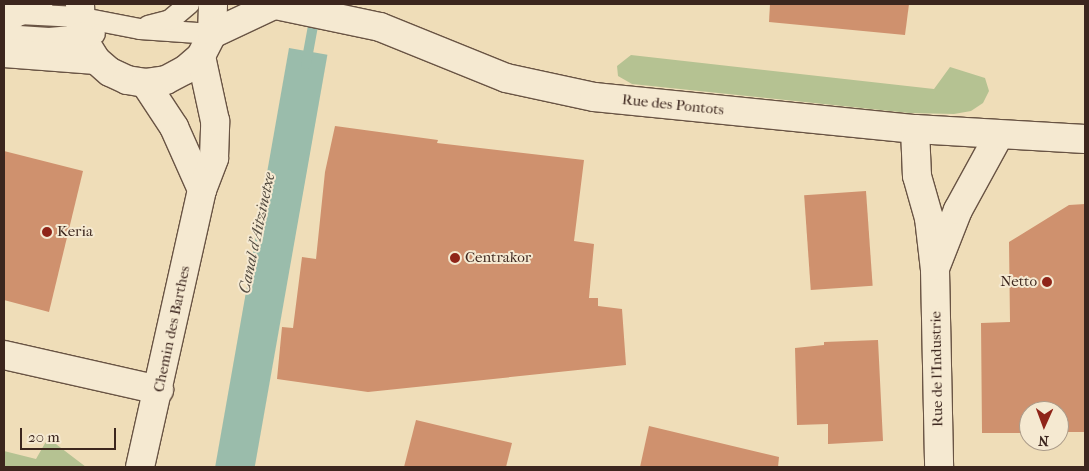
<!DOCTYPE html>
<html>
<head>
<meta charset="utf-8">
<style>
	body { margin:0 }
	#map { position:relative; width:1089px; height:471px; overflow:hidden; background:#efddb8; font-family:"IM FELL French Canon",serif }
	div>[style] { position:absolute }
	.green>* { inset:0; background:#b5c292 }
	.water>* { inset:0; background:#9abcab; transform-origin:0 0 }
	.stream>* { height:10px; margin:-5px; padding:0 5px; transform-origin:5px; border-radius:5px; background:#9abcab }
	.building>* { inset:0; background:#cf916e; transform-origin:0 0 }
	.roads { filter:drop-shadow(1px 0 #695444) drop-shadow(-1px 0 #695444) drop-shadow(0 1px #695444) drop-shadow(0 -1px #695444) }
	.service>* { height:20px; margin:-10px; padding:0 10px; transform-origin:10px; border-radius:10px; background:#f5e9d1 }
	.minor>* { height:28px; margin:-14px; padding:0 14px; transform-origin:14px; border-radius:14px; background:#f5e9d1 }
	.tertiary>* { height:28px; margin:-14px; padding:0 14px; transform-origin:14px; border-radius:14px; background:#f5e9d1 }
	.dots>* { width:14px; height:14px; translate:-50% -50%; box-sizing:border-box; border:2px solid #f5e9d1; border-radius:50% }
	span { translate:-50% -50%; white-space:nowrap; text-align:center; line-height:1.15; -webkit-text-stroke:4px #f5e9d1; paint-order:stroke }
	.street-label { font-size:15px; color:#3c261e }
	.poi-label { font-size:15px; color:#3c261e }
	.left { translate:0 -50%; text-align:left }
	.right { translate:-100% -50%; text-align:right }
	.water-label { font-size:16px; color:#544c41; font-style:italic }
	.frame { position:absolute; inset:0; border:5px solid #3c261e; pointer-events:none }
	.north { position:absolute; left:1019px; top:401px; width:50px; height:50px; box-sizing:border-box; background:#f5e9d1; border:1px solid #ab9b89; border-radius:50%; rotate:182deg; font-size:14px; font-weight:700; line-height:20px; text-align:center; color:#3c261e }
	.north::after { content:''; display:block; margin:auto; width:18px; height:22px; background:#8f2418; clip-path:polygon(50% 0,100% 100%,50% 72%,0 100%) }
	.scale { position:absolute; left:20px; top:428px; width:96px; height:22px; box-sizing:border-box; border:2px solid #3c261e; border-top:0; padding-left:6px; font-size:15px; line-height:18px; white-space:nowrap; color:#3c261e; -webkit-text-stroke:4px #f5e9d1; paint-order:stroke }
</style>
</head>
<body>
<div id="map">
	<div class="green">
		<div style="clip-path:polygon(631px 55px,934px 89px,950px 67px,985px 78px,989px 91px,983px 103px,971px 111px,954px 114px,909px 113px,632px 84px,618px 76px,617px 66px)"></div>
		<div style="clip-path:polygon(48px 438px,86px 467px,4px 467px,4px 451px,36px 459px)"></div>
	</div>
	<div class="water">
		<div style="left:289px;top:48px;width:39px;height:428px;rotate:10deg"></div>
	</div>
	<div class="stream">
		<div style="left:306px;top:64px;width:50px;rotate:-79.6deg"></div>
	</div>
	<div class="building">
		<div style="clip-path:polygon(770px 4px,909px 4px,905px 35px,769px 22px)"></div>
		<div style="clip-path:polygon(335px 126px,438px 140px,437px 143px,584px 160px,574px 241px,594px 244px,589px 298px,598px 298px,598px 306px,622px 309px,626px 365px,368px 392px,277px 379px,282px 327px,293px 328px,302px 257px,316px 259px,325px 172px)"></div>
		<div style="clip-path:polygon(4px 151px,83px 171px,49px 312px,4px 300px)"></div>
		<div style="left:866px;top:191px;width:95px;height:62px;rotate:86deg"></div>
		<div style="clip-path:polygon(1085px 204px,1085px 432px,1059px 432px,1059px 411px,1029px 411px,1029px 433px,982px 433px,981px 323px,1010px 322px,1009px 242px,1069px 205px)"></div>
		<div style="clip-path:polygon(878px 340px,883px 441px,828px 444px,828px 424px,797px 425px,795px 348px,824px 345px,824px 342px)"></div>
		<div style="clip-path:polygon(416px 420px,512px 443px,506px 467px,404px 467px)"></div>
		<div style="clip-path:polygon(649px 426px,779px 457px,778px 467px,640px 467px)"></div>
	</div>
	<div class="roads">
		<div class="service">
			<div style="left:19px;top:14px;width:59px;rotate:2.9deg"></div>
			<div style="left:78px;top:17px;width:63px;rotate:11deg"></div>
			<div style="left:140px;top:29px;width:72px;rotate:4deg"></div>
			<div style="left:148px;top:26px;width:23px;rotate:-15deg"></div>
			<div style="left:170px;top:20px;width:25px;rotate:-40deg"></div>
			<div style="left:4px;top:35px;width:45px;rotate:3.8deg"></div>
			<div style="left:49px;top:38px;width:46px;rotate:-5deg"></div>
		</div>
		<div class="minor">
			<div style="left:915px;top:129px;width:47px;rotate:87.6deg"></div>
			<div style="left:917px;top:176px;width:44px;rotate:74.1deg"></div>
			<div style="left:929px;top:218px;width:52px;rotate:83.4deg"></div>
			<div style="left:935px;top:270px;width:197px;rotate:88.8deg"></div>
			<div style="left:936px;top:266px;width:60px;rotate:-68.6deg"></div>
			<div style="left:958px;top:210px;width:85px;rotate:-61.3deg"></div>
			<div style="left:4px;top:355px;width:159px;rotate:12.7deg"></div>
		</div>
		<div class="tertiary">
			<div style="left:80px;top:4px;width:32px;rotate:88deg"></div>
			<div style="left:81px;top:36px;width:28px;rotate:58deg"></div>
			<div style="left:96px;top:60px;width:18px;rotate:41deg"></div>
			<div style="left:110px;top:72px;width:19px;rotate:25deg"></div>
			<div style="left:127px;top:80px;width:18px;rotate:9deg"></div>
			<div style="left:145px;top:83px;width:21px;rotate:-8deg"></div>
			<div style="left:166px;top:80px;width:21px;rotate:-28deg"></div>
			<div style="left:185px;top:70px;width:21px;rotate:-41deg"></div>
			<div style="left:201px;top:56px;width:25px;rotate:-63deg"></div>
			<div style="left:212px;top:34px;width:30px;rotate:-88deg"></div>
			<div style="left:271px;top:4px;width:111px;rotate:11.9deg"></div>
			<div style="left:380px;top:27px;width:136px;rotate:22deg"></div>
			<div style="left:506px;top:78px;width:90px;rotate:12.2deg"></div>
			<div style="left:594px;top:97px;width:323px;rotate:5.7deg"></div>
			<div style="left:915px;top:129px;width:170px;rotate:3.4deg"></div>
			<div style="left:4px;top:14px;width:11px;rotate:-5deg"></div>
			<div style="left:15px;top:13px;width:25px;rotate:-21deg"></div>
			<div style="left:212px;top:34px;width:68px;rotate:-25.1deg"></div>
			<div style="left:4px;top:53px;width:92px;rotate:4.4deg"></div>
			<div style="left:145px;top:83px;width:53px;rotate:56.6deg"></div>
			<div style="left:174px;top:127px;width:69px;rotate:66deg"></div>
			<div style="left:140px;top:467px;width:284px;rotate:-77.4deg"></div>
			<div style="left:202px;top:190px;width:34px;rotate:-69deg"></div>
			<div style="left:214px;top:158px;width:37px;rotate:-88deg"></div>
			<div style="left:215px;top:121px;width:66px;rotate:-102.2deg"></div>
		</div>
	</div>
	<div class="dots">
		<div style="left:47px;top:232px;background:#8f2418"></div>
		<div style="left:455px;top:258px;background:#8f2418"></div>
		<div style="left:1047px;top:282px;background:#8f2418"></div>
	</div>
	<div class="street-label">
		<span style="left:673px;top:105px;rotate:6deg">Rue des Pontots</span>
		<span style="left:172px;top:329px;rotate:-78deg">Chemin des Barthes</span>
		<span style="left:937px;top:369px;rotate:-91deg">Rue de l'Industrie</span>
	</div>
	<div class="poi-label">
		<span class="left" style="left:57px;top:232px">Keria</span>
		<span class="left" style="left:465px;top:258px">Centrakor</span>
		<span class="right" style="left:1037px;top:282px">Netto</span>
	</div>
	<div class="water-label">
		<span style="left:257px;top:233px;rotate:-78deg">Canal d'Aitzinetxe</span>
	</div>
	<div class="frame"></div>
	<div class="north">N</div>
	<div class="scale">20 m</div>
</div>
</body>
</html>
